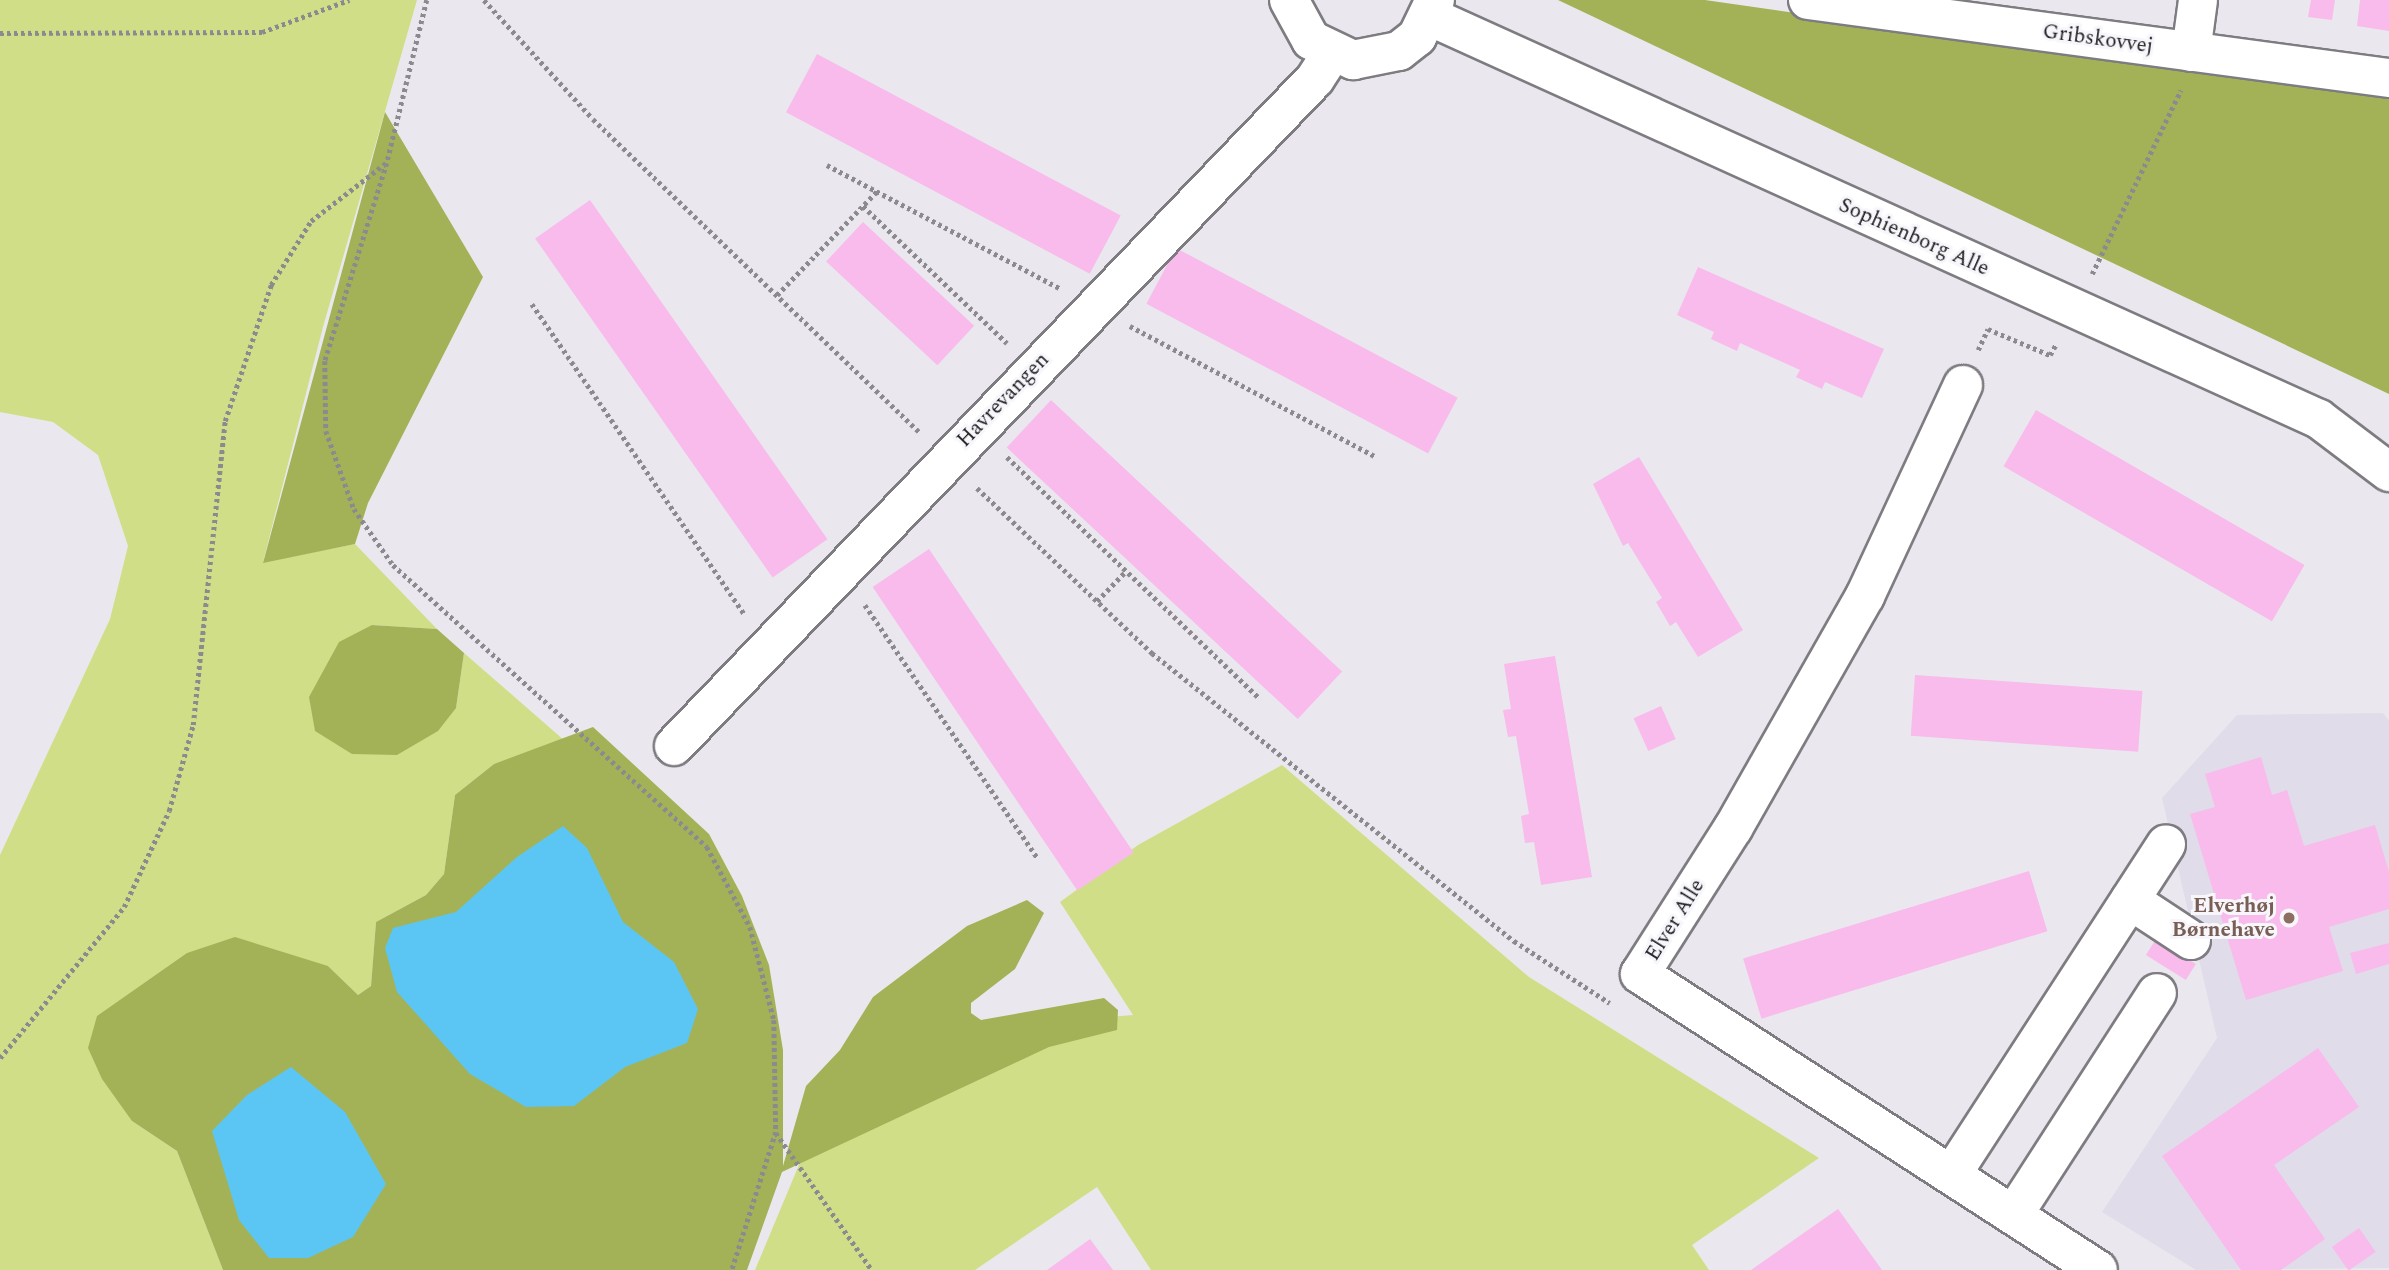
<!DOCTYPE html>
<html>
<head>
<meta charset="utf-8">
<style>
	body { margin:0 }
	#map { position:relative; width:2389px; height:1270px; overflow:hidden; background:#eae8ee; font-family:Spectral,serif }
	div>[style] { position:absolute }
	.built>* { inset:0; background:#e0dce9 }
	.green>* { inset:0; background:#d0df87 }
	.forest>* { inset:0; background:#a4b257 }
	.water>* { inset:0; background:#5bc6f3 }
	.building>* { inset:0; background:#f8bbec; transform-origin:0 0 }
	.path>* { height:4.5px; margin-top:-2.25px; transform-origin:0; background:repeating-linear-gradient(90deg,#8c8a8e 0 3.5px,transparent 0 7px) }
	.roads { filter:drop-shadow(2px 0 #7e7c81) drop-shadow(-2px 0 #7e7c81) drop-shadow(0 2px #7e7c81) drop-shadow(0 -2px #7e7c81) }
	.minor>* { height:38px; margin:-19px; padding:0 19px; transform-origin:19px; border-radius:19px; background:#fff }
	.dots>* { width:19px; height:19px; translate:-50% -50%; box-sizing:border-box; border:4px solid #f7f6fb; border-radius:50% }
	span { translate:-50% -50%; white-space:nowrap; text-align:center; line-height:1.15; -webkit-text-stroke:6px #f7f6fb; paint-order:stroke }
	.street-label { font-size:21px; color:#1d1c1e }
	.education-label { font-size:21px; color:#785e54; font-weight:700 }
	.right { translate:-100% -50%; text-align:right }
</style>
</head>
<body>
<div id="map">
	<div class="built">
		<div style="clip-path:polygon(2383px 713px,2389px 721px,2389px 1268px,2196px 1270px,2102px 1212px,2217px 1038px,2162px 798px,2237px 715px)"></div>
	</div>
	<div class="green">
		<div style="clip-path:polygon(0 0,417px 0,323px 327px,263px 562px,355px 544px,437px 629px,372px 625px,456px 708px,464px 653px,565px 741px,494px 764px,455px 795px,444px 874px,426px 895px,376px 922px,371px 986px,358px 995px,328px 966px,132px 1121px,177px 1151px,223px 1270px,0 1270px,0 855px,110px 619px,128px 546px,98px 455px,53px 422px,0 412px)"></div>
		<div style="clip-path:polygon(1282px 765px,1529px 977px,1819px 1158px,1692px 1245px,1709px 1270px,1151px 1270px,1097px 1187px,975px 1270px,755px 1270px,806px 1148px,1073px 1020px,1133px 1015px,1060px 902px,1138px 845px)"></div>
	</div>
	<div class="forest">
		<div style="clip-path:polygon(1558px 0,1705px 0,2389px 99px,2389px 394px)"></div>
		<div style="clip-path:polygon(385px 112px,483px 277px,368px 503px,355px 544px,263px 563px)"></div>
		<div style="clip-path:polygon(372px 625px,437px 629px,464px 653px,456px 708px,438px 731px,397px 755px,352px 754px,315px 731px,309px 697px,339px 642px)"></div>
		<div style="clip-path:polygon(593px 727px,709px 834px,742px 896px,769px 965px,783px 1050px,783px 1166px,806px 1086px,840px 1050px,873px 997px,967px 926px,1027px 900px,1044px 913px,1015px 969px,971px 1003px,971px 1013px,981px 1020px,1104px 998px,1118px 1010px,1117px 1030px,1049px 1047px,782px 1172px,747px 1270px,223px 1270px,177px 1151px,132px 1121px,102px 1079px,88px 1048px,97px 1016px,187px 953px,235px 937px,328px 966px,358px 995px,371px 986px,376px 922px,426px 895px,444px 874px,455px 795px,494px 764px)"></div>
	</div>
	<div class="water">
		<div style="clip-path:polygon(563px 826px,587px 848px,623px 922px,674px 962px,698px 1009px,687px 1043px,625px 1067px,574px 1106px,526px 1107px,470px 1074px,397px 992px,385px 948px,393px 928px,456px 912px,517px 857px)"></div>
		<div style="clip-path:polygon(291px 1067px,345px 1112px,386px 1184px,353px 1237px,308px 1258px,269px 1258px,239px 1220px,212px 1131px,247px 1095px)"></div>
	</div>
	<div class="building">
		<div style="clip-path:polygon(2311px 0,2335px 0,2332px 20px,2308px 17px)"></div>
		<div style="clip-path:polygon(2360px 0,2389px 0,2389px 31px,2357px 26px)"></div>
		<div style="left:817px;top:54px;width:344px;height:66px;rotate:28deg"></div>
		<div style="left:590px;top:200px;width:414px;height:67px;rotate:55deg"></div>
		<div style="left:863px;top:222px;width:152px;height:54px;rotate:43deg"></div>
		<div style="left:1176px;top:248px;width:319px;height:63px;rotate:28deg"></div>
		<div style="clip-path:polygon(1698px 267px,1884px 349px,1862px 398px,1825px 382px,1822px 389px,1796px 377px,1800px 370px,1740px 343px,1737px 351px,1711px 339px,1714px 332px,1677px 315px)"></div>
		<div style="left:1051px;top:400px;width:398px;height:65px;rotate:43deg"></div>
		<div style="left:2036px;top:410px;width:310px;height:65px;rotate:30deg"></div>
		<div style="clip-path:polygon(1639px 457px,1743px 630px,1698px 657px,1676px 622px,1670px 626px,1656px 602px,1662px 598px,1628px 543px,1623px 546px,1593px 484px)"></div>
		<div style="left:929px;top:549px;width:366px;height:68px;rotate:56deg"></div>
		<div style="clip-path:polygon(1555px 656px,1592px 877px,1541px 885px,1534px 842px,1525px 843px,1521px 816px,1529px 814px,1516px 736px,1508px 737px,1503px 710px,1511px 709px,1504px 664px)"></div>
		<div style="left:1915px;top:675px;width:228px;height:61px;rotate:4deg"></div>
		<div style="left:1661px;top:706px;width:36px;height:30px;rotate:66deg"></div>
		<div style="clip-path:polygon(2261px 757px,2272px 795px,2287px 790px,2304px 846px,2375px 825px,2389px 872px,2389px 909px,2329px 927px,2343px 971px,2246px 1000px,2190px 814px,2215px 807px,2205px 774px)"></div>
		<div style="left:2029px;top:871px;width:63px;height:299px;rotate:73deg"></div>
		<div style="left:2156px;top:939px;width:47px;height:19px;rotate:32deg"></div>
		<div style="clip-path:polygon(2389px 943px,2389px 964px,2356px 974px,2350px 953px)"></div>
		<div style="clip-path:polygon(2318px 1048px,2359px 1107px,2274px 1165px,2325px 1239px,2281px 1270px,2241px 1270px,2162px 1156px)"></div>
		<div style="clip-path:polygon(1838px 1209px,1882px 1270px,1751px 1270px)"></div>
		<div style="left:2359px;top:1228px;width:29px;height:33px;rotate:55deg"></div>
		<div style="clip-path:polygon(1090px 1239px,1113px 1270px,1047px 1270px)"></div>
	</div>
	<div class="path">
		<div style="left:427px;top:0;width:168px;rotate:103.8deg"></div>
		<div style="left:387px;top:163px;width:207px;rotate:107.4deg"></div>
		<div style="left:325px;top:361px;width:70px;rotate:89.2deg"></div>
		<div style="left:326px;top:431px;width:83px;rotate:70.3deg"></div>
		<div style="left:354px;top:509px;width:68px;rotate:55.1deg"></div>
		<div style="left:393px;top:565px;width:422px;rotate:41.9deg"></div>
		<div style="left:707px;top:847px;width:91px;rotate:61.7deg"></div>
		<div style="left:750px;top:927px;width:96px;rotate:75.5deg"></div>
		<div style="left:774px;top:1020px;width:112px;rotate:89deg"></div>
		<div style="left:776px;top:1132px;width:145px;rotate:107.7deg"></div>
		<div style="left:484px;top:0;width:161px;rotate:47.5deg"></div>
		<div style="left:593px;top:119px;width:453px;rotate:43.8deg"></div>
		<div style="left:0;top:33px;width:262px;rotate:-0.2deg"></div>
		<div style="left:262px;top:32px;width:93px;rotate:-20.2deg"></div>
		<div style="left:827px;top:165px;width:265px;rotate:27.9deg"></div>
		<div style="left:863px;top:206px;width:199px;rotate:43.6deg"></div>
		<div style="left:2092px;top:274px;width:204px;rotate:-64.2deg"></div>
		<div style="left:777px;top:295px;width:144px;rotate:-46.1deg"></div>
		<div style="left:532px;top:304px;width:377px;rotate:55.6deg"></div>
		<div style="left:1130px;top:326px;width:277px;rotate:28deg"></div>
		<div style="left:1978px;top:350px;width:23px;rotate:-65deg"></div>
		<div style="left:1988px;top:329px;width:67px;rotate:22.8deg"></div>
		<div style="left:2050px;top:355px;width:13px;rotate:-61deg"></div>
		<div style="left:1007px;top:457px;width:347px;rotate:43.7deg"></div>
		<div style="left:977px;top:488px;width:241px;rotate:43.3deg"></div>
		<div style="left:1152px;top:653px;width:463px;rotate:38.5deg"></div>
		<div style="left:1514px;top:941px;width:114px;rotate:32.9deg"></div>
		<div style="left:1097px;top:601px;width:42px;rotate:-46deg"></div>
		<div style="left:865px;top:605px;width:305px;rotate:55.7deg"></div>
		<div style="left:0;top:1058px;width:195px;rotate:-50.6deg"></div>
		<div style="left:124px;top:907px;width:106px;rotate:-64.9deg"></div>
		<div style="left:169px;top:811px;width:89px;rotate:-74.4deg"></div>
		<div style="left:193px;top:725px;width:306px;rotate:-84deg"></div>
		<div style="left:225px;top:421px;width:144px;rotate:-71.3deg"></div>
		<div style="left:271px;top:285px;width:75px;rotate:-58deg"></div>
		<div style="left:311px;top:221px;width:95px;rotate:-37.7deg"></div>
		<div style="left:776px;top:1133px;width:167px;rotate:55deg"></div>
	</div>
	<div class="roads">
		<div class="minor">
			<div style="left:1289px;top:0;width:46px;rotate:61.2deg"></div>
			<div style="left:1311px;top:40px;width:47px;rotate:25.5deg"></div>
			<div style="left:1353px;top:60px;width:47px;rotate:-11.1deg"></div>
			<div style="left:1399px;top:51px;width:23px;rotate:-38deg"></div>
			<div style="left:1417px;top:37px;width:41px;rotate:-64.1deg"></div>
			<div style="left:1808px;top:0;width:586px;rotate:7.65deg"></div>
			<div style="left:1431px;top:17px;width:975px;rotate:24.36deg"></div>
			<div style="left:2319px;top:419px;width:88px;rotate:37.1deg"></div>
			<div style="left:2191px;top:52px;width:52px;rotate:-82.3deg"></div>
			<div style="left:1963px;top:385px;width:233px;rotate:114.9deg"></div>
			<div style="left:1865px;top:596px;width:267px;rotate:119.6deg"></div>
			<div style="left:1733px;top:828px;width:173px;rotate:122.5deg"></div>
			<div style="left:1640px;top:974px;width:545px;rotate:32.87deg"></div>
			<div style="left:674px;top:746px;width:925px;rotate:-46.14deg"></div>
			<div style="left:1315px;top:79px;width:30px;rotate:-57deg"></div>
			<div style="left:2130px;top:900px;width:73px;rotate:33.3deg"></div>
			<div style="left:1952px;top:1174px;width:393px;rotate:-57deg"></div>
			<div style="left:2014px;top:1214px;width:263px;rotate:-57.1deg"></div>
		</div>
	</div>
	<div class="dots">
		<div style="left:2289px;top:918px;background:#8d6e63"></div>
	</div>
	<div class="street-label">
		<span style="left:2098px;top:39px;rotate:8deg">Gribskovvej</span>
		<span style="left:1914px;top:237px;rotate:24deg">Sophienborg Alle</span>
		<span style="left:1003px;top:400px;rotate:-46deg">Havrevangen</span>
		<span style="left:1675px;top:920px;rotate:-58deg">Elver Alle</span>
	</div>
	<div class="education-label">
		<span class="right" style="left:2275px;top:918px">Elverhøj<br>Børnehave</span>
	</div>
</div>
</body>
</html>
